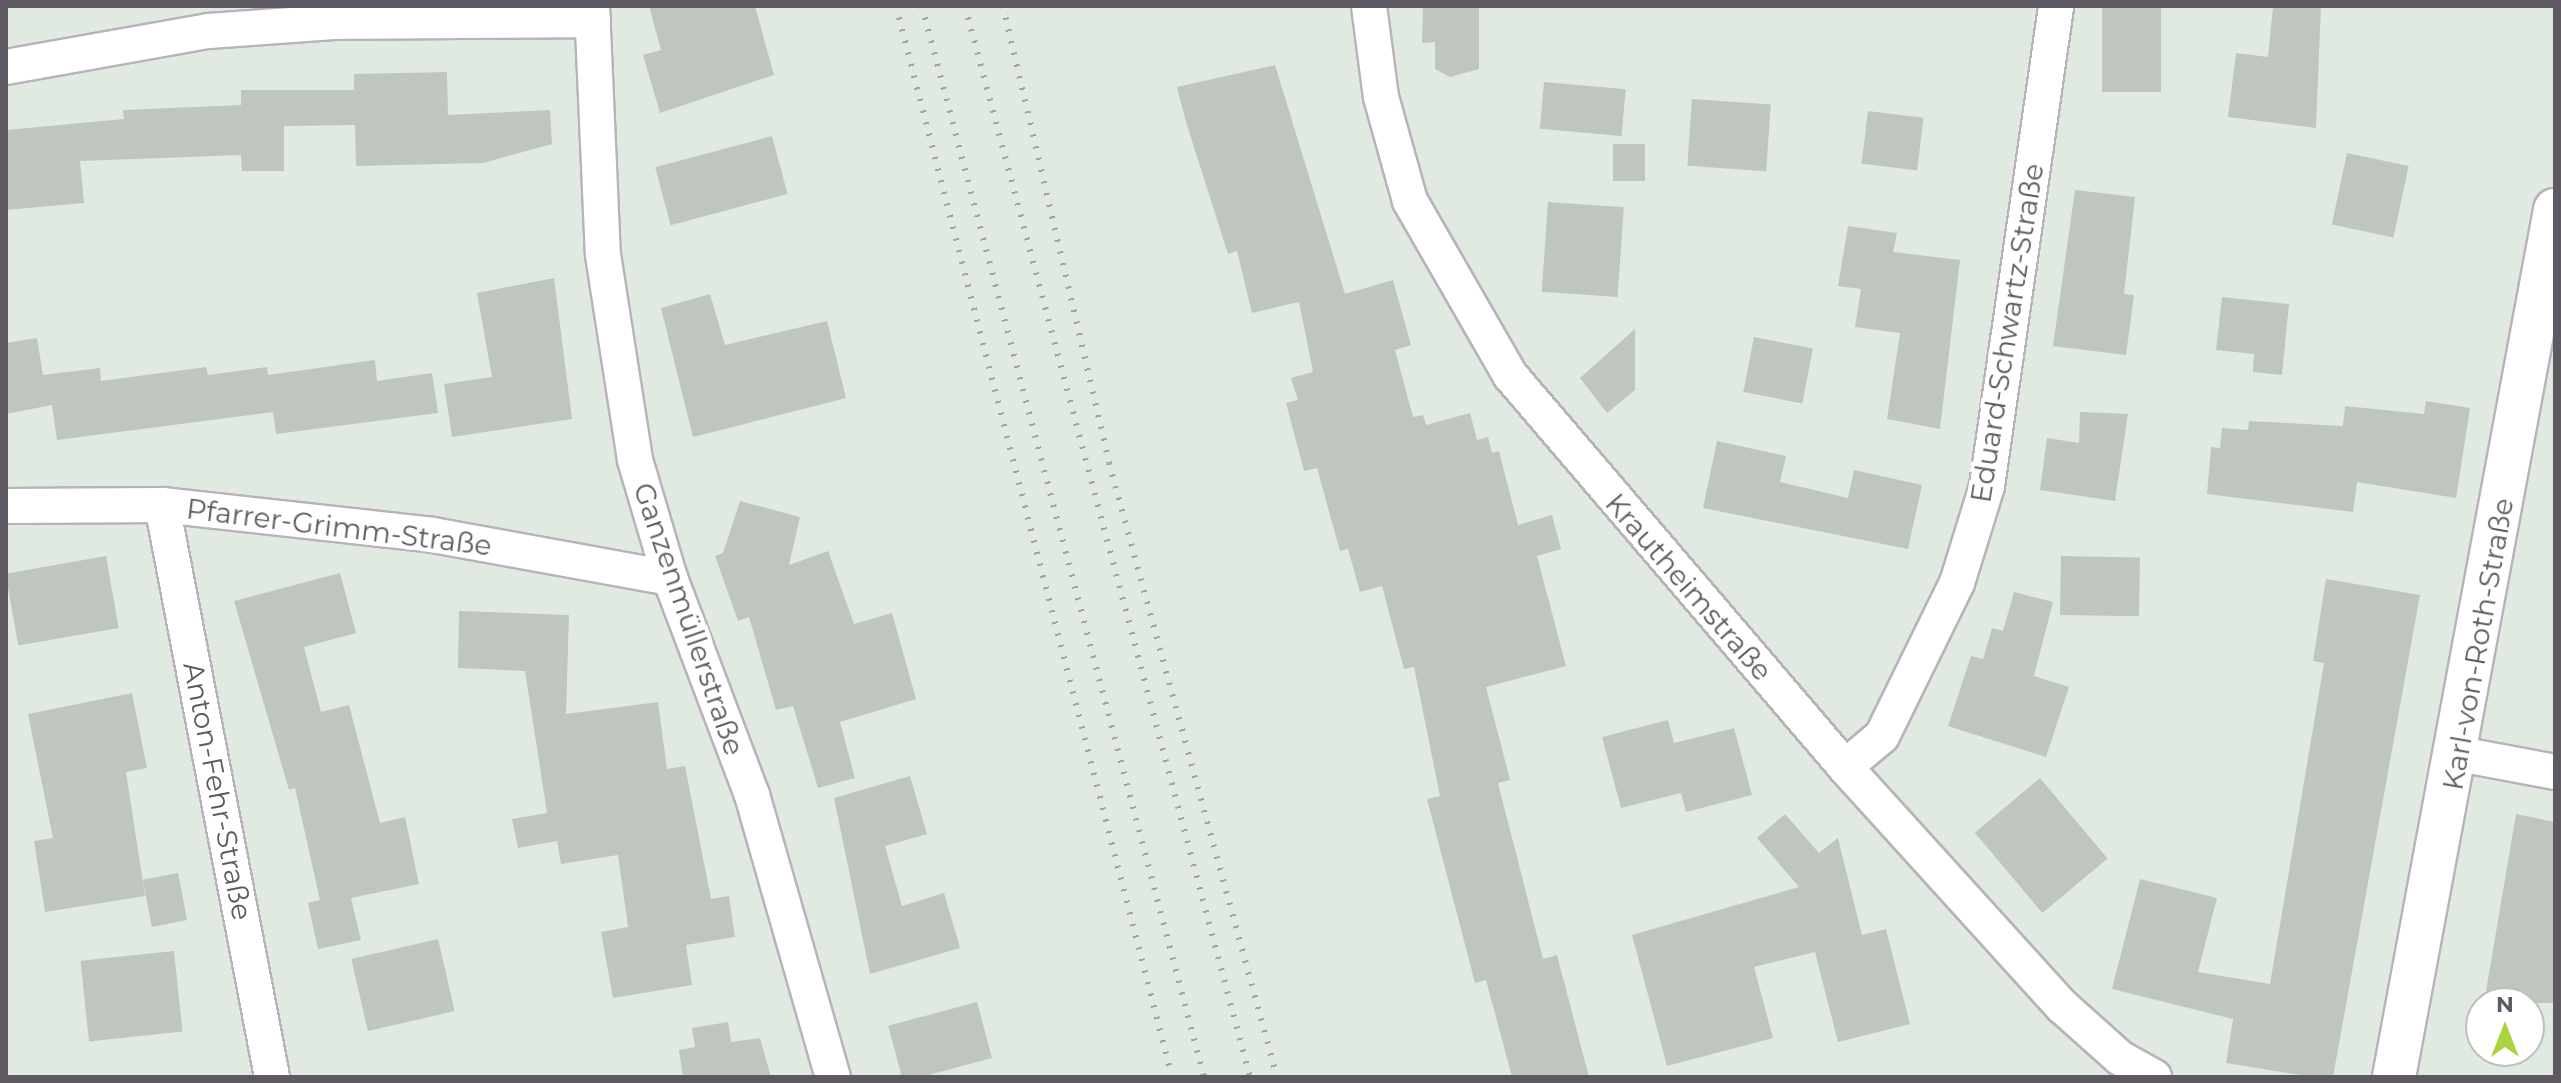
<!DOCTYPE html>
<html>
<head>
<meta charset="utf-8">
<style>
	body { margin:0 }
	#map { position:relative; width:2561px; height:1083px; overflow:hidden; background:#e1eae1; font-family:Montserrat,sans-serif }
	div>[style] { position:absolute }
	.building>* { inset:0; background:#bfc6bd; transform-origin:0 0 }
	.roads { filter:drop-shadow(2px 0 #b8b3ba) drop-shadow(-2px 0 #b8b3ba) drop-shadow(0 2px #b8b3ba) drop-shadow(0 -2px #b8b3ba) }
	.minor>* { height:34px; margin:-17px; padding:0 17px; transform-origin:17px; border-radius:17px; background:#fff }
	.tertiary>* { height:42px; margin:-21px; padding:0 21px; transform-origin:21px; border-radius:21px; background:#fff }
	.rail>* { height:6px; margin-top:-3px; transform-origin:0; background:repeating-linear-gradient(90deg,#a4a2a5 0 2px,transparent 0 12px) }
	span { translate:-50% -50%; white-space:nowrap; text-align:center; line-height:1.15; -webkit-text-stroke:8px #fff; paint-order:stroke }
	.street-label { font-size:28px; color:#5e5960 }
	.frame { position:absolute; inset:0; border:8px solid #5e5960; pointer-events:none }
	.north { position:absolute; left:2465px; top:987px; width:80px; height:80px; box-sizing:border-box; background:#fff; border:2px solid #bfbdbf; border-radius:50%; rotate:0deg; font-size:22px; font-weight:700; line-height:32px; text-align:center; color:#5e5960 }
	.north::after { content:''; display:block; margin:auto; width:28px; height:36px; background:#abd33e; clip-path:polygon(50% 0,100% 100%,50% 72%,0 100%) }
</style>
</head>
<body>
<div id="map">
	<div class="building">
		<div style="clip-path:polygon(649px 6px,755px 6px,774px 75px,660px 113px,643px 55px,661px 50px)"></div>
		<div style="clip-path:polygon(1423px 6px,1479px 6px,1479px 69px,1450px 77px,1435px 69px,1435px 42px,1422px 43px)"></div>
		<div style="left:2102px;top:6px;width:59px;height:86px"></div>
		<div style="clip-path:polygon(2273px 6px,2321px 6px,2316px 128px,2228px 117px,2236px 53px,2268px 57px)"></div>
		<div style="clip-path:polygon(1275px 65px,1345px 294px,1393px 280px,1411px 345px,1395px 350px,1413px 417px,1423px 415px,1426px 425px,1470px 413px,1477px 440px,1488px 437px,1492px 453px,1499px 451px,1518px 525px,1552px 515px,1561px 549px,1537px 556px,1566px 666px,1486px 687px,1510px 780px,1498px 783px,1543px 959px,1557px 955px,1589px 1077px,1512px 1077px,1486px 980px,1475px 983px,1427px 799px,1440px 796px,1414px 667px,1404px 669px,1382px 586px,1360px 592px,1348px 549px,1340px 551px,1317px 468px,1304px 471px,1286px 403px,1298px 400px,1291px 378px,1313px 372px,1299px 302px,1252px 313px,1237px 251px,1228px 254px,1186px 122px,1177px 87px)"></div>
		<div style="clip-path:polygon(447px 72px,448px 115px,550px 110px,552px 144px,483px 163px,356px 166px,355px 125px,284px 126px,284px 171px,242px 171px,241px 155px,80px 161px,84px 203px,6px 210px,6px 130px,124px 119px,123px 110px,241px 105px,241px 90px,354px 90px,354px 74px)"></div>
		<div style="left:1544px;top:82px;width:82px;height:47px;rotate:5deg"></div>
		<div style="left:1692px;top:99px;width:79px;height:67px;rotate:4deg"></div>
		<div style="left:1868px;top:111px;width:56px;height:53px;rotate:7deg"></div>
		<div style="left:772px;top:136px;width:60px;height:121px;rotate:75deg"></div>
		<div style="left:1613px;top:144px;width:32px;height:37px"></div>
		<div style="left:2347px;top:153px;width:63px;height:73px;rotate:12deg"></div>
		<div style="clip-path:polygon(2075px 190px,2135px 197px,2124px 294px,2134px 295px,2126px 355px,2053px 346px)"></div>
		<div style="left:1548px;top:202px;width:76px;height:90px;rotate:4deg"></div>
		<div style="clip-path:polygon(1848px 226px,1897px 233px,1893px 252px,1960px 260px,1940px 429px,1887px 419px,1900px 333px,1855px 327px,1861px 289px,1838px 286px)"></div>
		<div style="clip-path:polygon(554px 278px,572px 419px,452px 437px,444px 384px,492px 377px,477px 293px)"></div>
		<div style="clip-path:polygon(710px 294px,725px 345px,827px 321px,846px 398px,693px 437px,661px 308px)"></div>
		<div style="clip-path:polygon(2222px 297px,2289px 304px,2282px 375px,2253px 372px,2254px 354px,2216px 350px)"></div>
		<div style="clip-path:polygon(1635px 329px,1635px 390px,1607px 413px,1580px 378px)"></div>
		<div style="left:1754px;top:337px;width:60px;height:56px;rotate:11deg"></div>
		<div style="clip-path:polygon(37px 338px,43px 375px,100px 368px,101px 381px,206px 367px,208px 375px,267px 367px,268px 375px,375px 360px,377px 381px,432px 373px,438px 413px,276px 434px,273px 412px,57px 440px,52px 405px,6px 414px,6px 343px)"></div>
		<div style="clip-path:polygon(2426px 401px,2470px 408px,2456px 498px,2357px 482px,2353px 512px,2207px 494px,2211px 447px,2220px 448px,2222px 428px,2248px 430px,2249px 421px,2343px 426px,2345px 406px,2424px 414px)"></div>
		<div style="clip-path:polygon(2080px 412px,2128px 414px,2115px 501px,2040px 490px,2047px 438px,2079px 443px)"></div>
		<div style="clip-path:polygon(1717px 441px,1786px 456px,1780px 482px,1848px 498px,1854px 470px,1922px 485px,1908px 549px,1703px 508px)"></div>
		<div style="clip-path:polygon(740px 501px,800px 517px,789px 565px,828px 551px,854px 624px,892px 613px,916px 699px,840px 722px,855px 778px,818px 788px,793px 706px,776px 710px,749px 617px,738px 621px,715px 556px,723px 553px)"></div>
		<div style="left:106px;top:556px;width:73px;height:102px;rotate:80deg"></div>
		<div style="left:2061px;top:556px;width:79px;height:59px;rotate:1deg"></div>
		<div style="clip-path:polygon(340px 573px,356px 633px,304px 647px,321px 712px,349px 705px,380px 823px,405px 817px,419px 884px,351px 898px,361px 940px,318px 949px,308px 903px,320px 900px,295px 788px,289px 790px,234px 601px)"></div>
		<div style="clip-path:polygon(2326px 579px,2420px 595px,2333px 1077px,2313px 1077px,2226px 1063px,2233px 1019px,2112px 989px,2140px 879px,2217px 898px,2198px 972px,2270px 984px,2324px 663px,2313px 661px)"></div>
		<div style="clip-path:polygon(2014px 592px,2053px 602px,2034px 676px,2069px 687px,2046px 757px,1948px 726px,1971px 656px,1983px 659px,1992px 628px,2003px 631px)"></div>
		<div style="clip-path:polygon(459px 611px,569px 615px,566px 714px,658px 702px,667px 769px,685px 766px,711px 899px,729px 896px,735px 937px,686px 945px,692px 985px,613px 998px,601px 932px,628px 927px,618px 855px,561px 864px,557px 841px,518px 848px,512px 819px,547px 813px,525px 671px,458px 668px)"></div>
		<div style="clip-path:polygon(132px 693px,147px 768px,126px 772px,145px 896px,45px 912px,34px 841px,53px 838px,28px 714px)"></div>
		<div style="clip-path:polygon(1668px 720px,1674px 743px,1734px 728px,1752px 795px,1686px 812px,1681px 793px,1621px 808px,1602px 737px)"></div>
		<div style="clip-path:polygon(910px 776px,927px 834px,885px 846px,902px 906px,944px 893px,960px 948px,870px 974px,834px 798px)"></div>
		<div style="left:2040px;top:778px;width:105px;height:85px;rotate:50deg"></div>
		<div style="clip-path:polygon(1785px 814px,1819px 853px,1838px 838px,1862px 935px,1886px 929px,1910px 1024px,1838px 1042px,1815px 952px,1754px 967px,1773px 1038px,1667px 1066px,1632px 935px,1799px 887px,1757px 838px)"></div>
		<div style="clip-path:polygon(2516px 814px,2555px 822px,2555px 1003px,2484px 1003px)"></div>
		<div style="left:178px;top:873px;width:48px;height:36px;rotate:79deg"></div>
		<div style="left:438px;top:939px;width:74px;height:89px;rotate:77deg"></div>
		<div style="left:174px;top:951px;width:81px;height:94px;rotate:84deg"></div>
		<div style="left:977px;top:1002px;width:58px;height:92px;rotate:75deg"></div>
		<div style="clip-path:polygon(728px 1022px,731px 1042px,760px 1038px,771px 1077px,683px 1077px,679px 1050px,695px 1047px,692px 1028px)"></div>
	</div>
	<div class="roads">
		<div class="minor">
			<div style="left:592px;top:6px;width:249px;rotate:87.5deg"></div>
			<div style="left:603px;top:255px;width:207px;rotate:81.1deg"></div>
			<div style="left:635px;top:460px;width:123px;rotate:73.5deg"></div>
			<div style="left:670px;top:578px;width:232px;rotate:69.3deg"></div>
			<div style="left:752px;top:795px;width:293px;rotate:74deg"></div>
			<div style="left:1369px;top:6px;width:92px;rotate:82.5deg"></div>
			<div style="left:1381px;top:97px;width:108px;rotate:74.4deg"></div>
			<div style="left:1410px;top:201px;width:201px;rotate:60.1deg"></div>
			<div style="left:1510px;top:375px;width:516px;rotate:49.48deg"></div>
			<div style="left:1845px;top:767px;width:324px;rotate:47.8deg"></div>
			<div style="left:2063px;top:1007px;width:76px;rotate:41.8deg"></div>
			<div style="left:2120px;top:1058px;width:39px;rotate:29deg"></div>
			<div style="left:6px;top:67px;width:206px;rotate:-10.1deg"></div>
			<div style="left:209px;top:31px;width:125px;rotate:-4.1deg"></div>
			<div style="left:334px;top:22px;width:259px;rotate:-0.4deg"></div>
			<div style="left:162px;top:505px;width:582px;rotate:79.11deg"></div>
			<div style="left:6px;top:506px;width:156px;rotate:-0.4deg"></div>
			<div style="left:162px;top:505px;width:273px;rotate:6.3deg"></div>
			<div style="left:433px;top:535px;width:241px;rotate:10.3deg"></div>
			<div style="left:2459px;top:754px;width:98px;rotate:10.6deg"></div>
			<div style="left:1845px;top:767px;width:48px;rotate:-40deg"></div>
			<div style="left:1882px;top:736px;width:170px;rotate:-63.9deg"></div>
			<div style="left:1957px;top:583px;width:102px;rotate:-72.8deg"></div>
			<div style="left:1987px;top:486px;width:485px;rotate:-81.8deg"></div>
		</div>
		<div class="tertiary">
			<div style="left:2394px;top:1077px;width:882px;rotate:-79.48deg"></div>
		</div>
	</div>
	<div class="rail">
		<div style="left:896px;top:6px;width:1106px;rotate:75.55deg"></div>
		<div style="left:922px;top:6px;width:1108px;rotate:75.25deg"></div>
		<div style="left:965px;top:6px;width:1108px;rotate:75.1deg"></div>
		<div style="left:1003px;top:6px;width:469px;rotate:76.9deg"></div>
		<div style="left:1109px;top:463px;width:637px;rotate:74.7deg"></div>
	</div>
	<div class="street-label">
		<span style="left:2007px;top:333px;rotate:-81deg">Eduard-Schwartz-Straße</span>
		<span style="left:339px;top:527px;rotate:7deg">Pfarrer-Grimm-Straße</span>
		<span style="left:1689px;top:587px;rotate:49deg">Krautheimstraße</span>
		<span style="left:689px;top:619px;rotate:71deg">Ganzenmüllerstraße</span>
		<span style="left:2478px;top:644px;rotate:-80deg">Karl-von-Roth-Straße</span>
		<span style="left:218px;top:791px;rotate:79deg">Anton-Fehr-Straße</span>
	</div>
	<div class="frame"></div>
	<div class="north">N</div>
</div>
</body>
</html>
